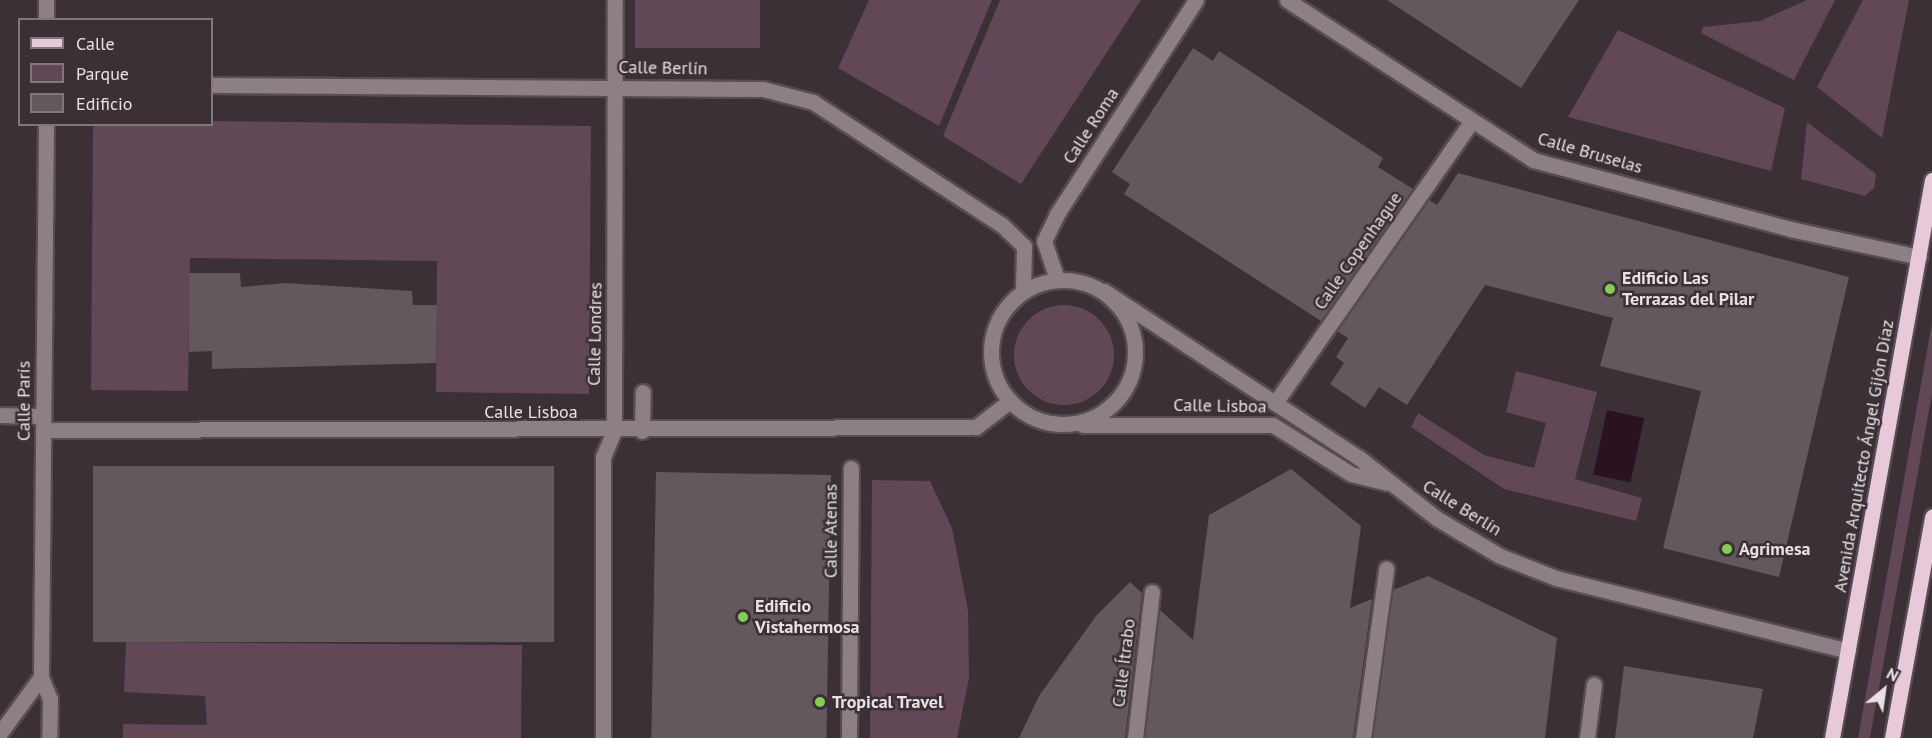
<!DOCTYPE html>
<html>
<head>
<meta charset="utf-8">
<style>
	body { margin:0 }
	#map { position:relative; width:1932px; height:738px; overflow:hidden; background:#3a3035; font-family:"PT Sans",sans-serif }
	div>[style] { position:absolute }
	.green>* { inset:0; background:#624756; transform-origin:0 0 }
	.round { border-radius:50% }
	.water>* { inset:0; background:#2a1220; transform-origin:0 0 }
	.building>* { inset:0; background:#63585e; transform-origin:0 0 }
	.roads { filter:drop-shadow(2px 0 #564c51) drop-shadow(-2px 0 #564c51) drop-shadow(0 2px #564c51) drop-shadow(0 -2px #564c51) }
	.minor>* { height:15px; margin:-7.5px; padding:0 7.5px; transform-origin:7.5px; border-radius:7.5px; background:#8d7f86 }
	.minor>.ring { margin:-7.5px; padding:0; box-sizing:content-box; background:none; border:15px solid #8d7f86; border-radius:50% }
	.major>* { height:15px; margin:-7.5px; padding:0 7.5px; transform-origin:7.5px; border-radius:7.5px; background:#e7c9d9 }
	.dots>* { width:16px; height:16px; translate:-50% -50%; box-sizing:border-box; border:3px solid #3a3035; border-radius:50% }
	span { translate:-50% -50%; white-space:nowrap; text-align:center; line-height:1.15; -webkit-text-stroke:5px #3a3035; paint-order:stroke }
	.street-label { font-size:18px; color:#e8e1e4 }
	.poi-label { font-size:18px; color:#e8e1e4; font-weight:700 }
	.left { translate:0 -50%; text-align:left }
	.legend { position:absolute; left:18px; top:18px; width:195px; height:108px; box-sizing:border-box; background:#3a3035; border:2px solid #80777b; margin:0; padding:8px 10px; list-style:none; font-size:18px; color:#e8e1e4 }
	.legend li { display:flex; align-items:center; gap:12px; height:30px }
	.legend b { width:30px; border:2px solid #80777b }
	.north { position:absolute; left:1854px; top:660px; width:60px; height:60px; -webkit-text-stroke:4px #3a3035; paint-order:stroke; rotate:29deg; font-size:16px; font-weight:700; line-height:24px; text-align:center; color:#e8e1e4 }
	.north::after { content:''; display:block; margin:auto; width:21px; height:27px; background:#e8e1e4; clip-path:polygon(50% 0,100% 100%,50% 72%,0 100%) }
</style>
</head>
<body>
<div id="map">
	<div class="green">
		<div style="left:635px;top:0;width:125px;height:48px"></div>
		<div style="clip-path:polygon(869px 0,992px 0,939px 126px,838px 68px)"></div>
		<div style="clip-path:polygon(1000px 0,1141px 0,1021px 184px,943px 136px)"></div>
		<div style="clip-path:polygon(1807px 0,1835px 0,1794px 80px,1701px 33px,1703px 27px,1760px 21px)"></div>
		<div style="clip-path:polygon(1863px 0,1909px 0,1882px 138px,1817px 87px)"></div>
		<div style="clip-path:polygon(1618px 30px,1785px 108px,1771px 171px,1568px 117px)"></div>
		<div style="clip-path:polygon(212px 121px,591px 126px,589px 394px,436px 392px,437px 261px,190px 258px,188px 391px,91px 390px,93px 125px)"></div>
		<div style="clip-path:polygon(1807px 122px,1876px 174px,1874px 188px,1865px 196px,1801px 179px)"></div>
		<div class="round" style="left:1014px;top:305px;width:100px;height:100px"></div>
		<div style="clip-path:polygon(1932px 322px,1932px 394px,1870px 738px,1858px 738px)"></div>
		<div style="clip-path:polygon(1516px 371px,1597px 392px,1575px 479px,1642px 498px,1636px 521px,1504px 489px,1411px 427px,1418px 413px,1484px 455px,1534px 468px,1546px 423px,1506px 412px)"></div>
		<div style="clip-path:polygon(872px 480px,930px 481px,952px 528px,968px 610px,969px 678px,957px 738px,870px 738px)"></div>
		<div style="clip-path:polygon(126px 642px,522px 645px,521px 738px,123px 738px,123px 724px,207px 725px,205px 696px,124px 692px)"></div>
	</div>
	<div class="water">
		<div style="left:1607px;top:410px;width:38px;height:66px;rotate:12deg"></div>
	</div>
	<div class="building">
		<div style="clip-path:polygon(1387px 0,1579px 0,1521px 88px)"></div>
		<div style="clip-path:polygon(1193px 48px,1213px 61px,1219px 51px,1253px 73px,1383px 158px,1378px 167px,1413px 189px,1321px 321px,1124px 194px,1130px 184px,1112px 172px)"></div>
		<div style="clip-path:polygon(1458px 173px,1849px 277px,1779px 577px,1663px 548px,1701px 391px,1600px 366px,1613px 318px,1485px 285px,1407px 405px,1379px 387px,1365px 408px,1330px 384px,1344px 363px,1336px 357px,1348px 338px,1337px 331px,1429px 200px,1437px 205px)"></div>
		<div style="clip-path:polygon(189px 273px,240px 273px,241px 287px,286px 283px,412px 291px,413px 305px,437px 305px,436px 363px,212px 369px,212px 351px,189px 352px)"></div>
		<div style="left:93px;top:466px;width:461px;height:176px"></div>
		<div style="clip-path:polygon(1291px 469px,1361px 526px,1350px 608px,1372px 599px,1353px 738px,1145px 738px,1160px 610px,1193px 640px,1209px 515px)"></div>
		<div style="left:656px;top:472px;width:175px;height:266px;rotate:1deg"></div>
		<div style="clip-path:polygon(1428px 576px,1557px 638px,1545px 738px,1373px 738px,1393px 590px)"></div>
		<div style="clip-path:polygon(1130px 582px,1142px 593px,1125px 738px,1019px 738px,1039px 696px,1096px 616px)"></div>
		<div style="clip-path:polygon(1624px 666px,1763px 689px,1753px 738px,1615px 738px)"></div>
	</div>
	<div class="roads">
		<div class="minor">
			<div style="left:1287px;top:0;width:293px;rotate:33deg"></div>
			<div style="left:1533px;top:160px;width:266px;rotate:15deg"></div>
			<div style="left:1790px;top:229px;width:132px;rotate:12.2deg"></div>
			<div style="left:46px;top:20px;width:20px;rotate:-90deg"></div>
			<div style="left:212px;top:85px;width:551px;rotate:0.42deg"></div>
			<div style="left:763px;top:89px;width:52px;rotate:14.6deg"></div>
			<div style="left:813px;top:102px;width:225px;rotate:33.1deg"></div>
			<div style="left:1002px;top:225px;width:30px;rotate:44deg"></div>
			<div style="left:1024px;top:246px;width:44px;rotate:91.3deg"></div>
			<div style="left:46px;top:124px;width:553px;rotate:90.52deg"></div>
			<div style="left:41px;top:677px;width:24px;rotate:68deg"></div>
			<div style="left:50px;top:699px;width:39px;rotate:91deg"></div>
			<div style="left:1057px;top:279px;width:40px;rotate:-108.9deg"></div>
			<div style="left:1044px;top:241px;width:30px;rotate:-64deg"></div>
			<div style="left:1057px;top:214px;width:255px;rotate:-57deg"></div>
			<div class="ring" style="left:991px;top:280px;width:129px;height:129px"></div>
			<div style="left:1104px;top:291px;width:303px;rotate:33.2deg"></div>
			<div style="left:1358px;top:457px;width:99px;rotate:38deg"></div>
			<div style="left:1436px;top:518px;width:74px;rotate:30.7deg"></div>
			<div style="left:1500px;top:556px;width:60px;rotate:21.4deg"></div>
			<div style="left:1556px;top:578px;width:301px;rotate:14deg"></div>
			<div style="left:1275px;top:403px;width:344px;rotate:-55.1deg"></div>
			<div style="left:0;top:415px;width:43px;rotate:1.3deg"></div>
			<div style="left:1083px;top:425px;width:190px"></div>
			<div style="left:1273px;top:425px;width:92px;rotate:32.1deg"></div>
			<div style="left:1351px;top:474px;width:36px;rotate:14deg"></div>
			<div style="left:43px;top:430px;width:933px;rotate:-0.18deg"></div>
			<div style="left:976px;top:427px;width:43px;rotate:-37.4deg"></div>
			<div style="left:642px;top:431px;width:39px;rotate:-89deg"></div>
			<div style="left:0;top:733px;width:69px;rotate:-53.8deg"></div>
			<div style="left:603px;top:738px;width:281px;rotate:-90deg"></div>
			<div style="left:603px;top:457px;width:28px;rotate:-67deg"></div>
			<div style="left:614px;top:431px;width:28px;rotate:-90deg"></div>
			<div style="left:614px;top:403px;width:403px;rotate:-89.9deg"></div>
			<div style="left:849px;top:738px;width:270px;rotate:-89.6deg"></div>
			<div style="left:1135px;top:738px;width:147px;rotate:-83.4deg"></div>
			<div style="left:1363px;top:738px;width:171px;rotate:-82.2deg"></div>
			<div style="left:1587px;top:738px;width:54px;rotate:-82.6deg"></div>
		</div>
		<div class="major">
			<div style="left:1832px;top:738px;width:567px;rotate:-79.84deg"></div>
			<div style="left:1892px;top:738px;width:225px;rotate:-79.7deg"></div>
		</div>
	</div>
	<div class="dots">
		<div style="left:1610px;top:289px;background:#83d04e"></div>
		<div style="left:1727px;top:549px;background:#83d04e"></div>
		<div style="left:743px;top:617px;background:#83d04e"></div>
		<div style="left:820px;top:702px;background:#83d04e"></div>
	</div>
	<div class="street-label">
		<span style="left:663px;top:68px;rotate:1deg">Calle Berlín</span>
		<span style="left:1091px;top:126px;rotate:-57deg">Calle Roma</span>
		<span style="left:1590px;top:153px;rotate:16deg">Calle Bruselas</span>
		<span style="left:1358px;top:251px;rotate:-55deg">Calle Copenhague</span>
		<span style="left:595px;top:334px;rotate:-89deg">Calle Londres</span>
		<span style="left:24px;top:401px;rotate:-90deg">Calle París</span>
		<span style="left:1220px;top:406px;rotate:1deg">Calle Lisboa</span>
		<span style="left:531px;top:412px">Calle Lisboa</span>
		<span style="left:1864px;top:456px;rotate:-80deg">Avenida Arquitecto Ángel Gijón Díaz</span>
		<span style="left:1462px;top:508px;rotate:32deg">Calle Berlín</span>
		<span style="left:831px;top:531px;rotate:-90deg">Calle Atenas</span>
		<span style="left:1124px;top:663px;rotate:-83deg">Calle Ítrabo</span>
	</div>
	<div class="poi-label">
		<span class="left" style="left:1622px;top:289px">Edificio Las<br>Terrazas del Pilar</span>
		<span class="left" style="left:1739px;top:549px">Agrimesa</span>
		<span class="left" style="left:755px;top:617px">Edificio<br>Vistahermosa</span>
		<span class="left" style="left:832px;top:702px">Tropical Travel</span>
	</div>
	<ul class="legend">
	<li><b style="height:8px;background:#e7c9d9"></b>Calle</li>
	<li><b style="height:16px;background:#624756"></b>Parque</li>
	<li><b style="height:16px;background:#63585e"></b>Edificio</li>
	</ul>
	<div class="north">N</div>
</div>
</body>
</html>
